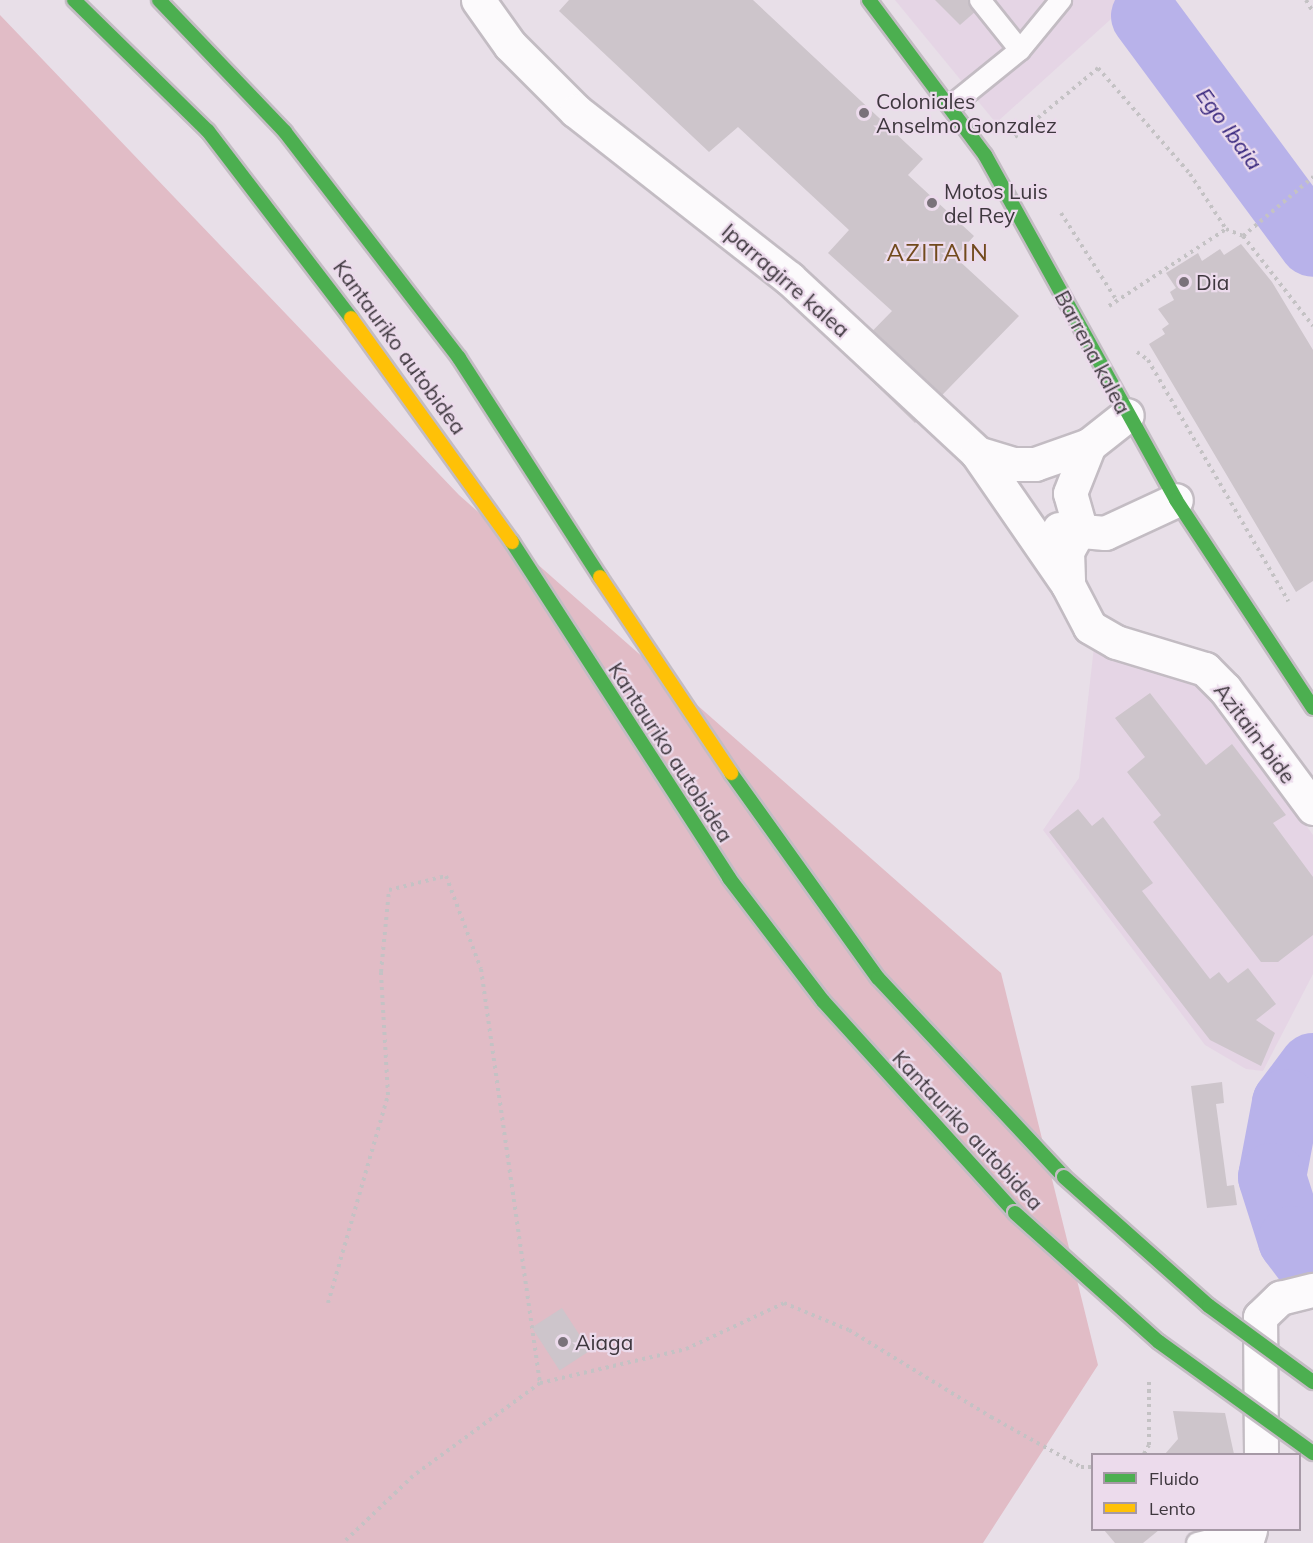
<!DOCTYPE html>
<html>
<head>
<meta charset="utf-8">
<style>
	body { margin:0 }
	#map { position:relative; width:1313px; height:1543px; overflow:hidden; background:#e8dfe8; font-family:Mulish,sans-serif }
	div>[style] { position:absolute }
	.built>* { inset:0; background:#e5d5e5 }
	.green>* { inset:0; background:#e1bcc6 }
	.river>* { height:68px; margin:-34px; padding:0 34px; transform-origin:34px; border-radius:34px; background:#b8b2ea }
	.building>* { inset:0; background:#cdc5cb; transform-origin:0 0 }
	.path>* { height:4px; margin-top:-2px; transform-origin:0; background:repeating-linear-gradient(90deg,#c4c2c4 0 3px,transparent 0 7.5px) }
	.roads { filter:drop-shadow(2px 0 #c3bcc3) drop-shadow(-2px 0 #c3bcc3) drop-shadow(0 2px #c3bcc3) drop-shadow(0 -2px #c3bcc3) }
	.lane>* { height:20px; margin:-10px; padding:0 10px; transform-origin:10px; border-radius:10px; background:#fcfafc }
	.street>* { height:33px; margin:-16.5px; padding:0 16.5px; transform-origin:16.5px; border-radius:16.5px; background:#fcfafc }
	.fast>* { height:14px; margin:-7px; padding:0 7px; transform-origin:7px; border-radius:7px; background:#4caf50 }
	.slow>* { height:14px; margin:-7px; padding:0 7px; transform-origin:7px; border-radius:7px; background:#ffc107 }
	.bridges { filter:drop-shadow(2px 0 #c3bcc3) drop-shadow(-2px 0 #c3bcc3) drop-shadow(0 2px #c3bcc3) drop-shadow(0 -2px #c3bcc3) }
	.fast-bridge>* { height:14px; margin:-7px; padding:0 7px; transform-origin:7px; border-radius:7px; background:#4caf50 }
	.dots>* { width:16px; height:16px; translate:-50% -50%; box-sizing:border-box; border:3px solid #ecdbec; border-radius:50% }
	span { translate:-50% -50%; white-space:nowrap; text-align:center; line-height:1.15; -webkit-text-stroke:4.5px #ecdbec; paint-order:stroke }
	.poi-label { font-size:21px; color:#3e373e }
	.left { translate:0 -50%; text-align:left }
	.street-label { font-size:21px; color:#3e373e }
	.water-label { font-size:22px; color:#37267d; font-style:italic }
	.quarter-label { font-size:24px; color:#714a1d; letter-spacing:1.5px }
	.legend { position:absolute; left:1091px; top:1453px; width:210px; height:78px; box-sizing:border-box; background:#ecdbec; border:2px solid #a699a6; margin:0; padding:8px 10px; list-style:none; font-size:18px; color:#3e373e }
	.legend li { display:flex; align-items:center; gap:12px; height:30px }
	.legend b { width:30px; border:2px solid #a699a6 }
</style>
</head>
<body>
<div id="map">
	<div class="built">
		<div style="clip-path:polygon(895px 0,1132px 0,996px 123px)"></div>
		<div style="clip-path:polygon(1094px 647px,1191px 678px,1223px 709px,1313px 835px,1313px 974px,1263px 1071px,1246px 1069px,1205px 1045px,1043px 830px,1079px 778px)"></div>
	</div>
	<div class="green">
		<div style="clip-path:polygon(0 15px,459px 495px,1001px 973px,1098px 1365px,983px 1543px,0 1543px)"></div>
	</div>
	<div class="river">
		<div style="left:1145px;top:16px;width:282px;rotate:53.5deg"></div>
		<div style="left:1313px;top:1067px;width:45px;rotate:126.9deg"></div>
		<div style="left:1286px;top:1103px;width:75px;rotate:100.7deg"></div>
		<div style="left:1272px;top:1177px;width:66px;rotate:72.4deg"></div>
		<div style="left:1292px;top:1240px;width:35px;rotate:53deg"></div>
	</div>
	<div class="building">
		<div style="clip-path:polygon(569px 0,753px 0,923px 159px,908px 175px,974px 236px,955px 257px,1019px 316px,915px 423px,847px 357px,892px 311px,828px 253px,849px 230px,738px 127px,709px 152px,559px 11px)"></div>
		<div style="clip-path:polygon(935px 0,972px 0,976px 11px,960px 25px)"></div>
		<div style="clip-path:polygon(1241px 244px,1272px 282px,1313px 350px,1313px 581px,1296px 592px,1149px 344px,1165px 334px,1162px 329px,1169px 324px,1158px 309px,1174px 300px,1170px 292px,1176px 288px,1166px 273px,1198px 253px,1202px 261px,1220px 249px,1224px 255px)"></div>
		<div style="clip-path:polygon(1150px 693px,1206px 765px,1232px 744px,1286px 815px,1273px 823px,1313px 877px,1313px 935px,1278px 962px,1261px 962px,1153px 822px,1161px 815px,1127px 772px,1145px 757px,1115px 718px)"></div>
		<div style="clip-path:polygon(1078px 809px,1092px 826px,1103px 817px,1153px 883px,1142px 891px,1210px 979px,1219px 972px,1228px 983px,1248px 968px,1276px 1004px,1256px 1020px,1275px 1033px,1261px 1066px,1210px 1040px,1049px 832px)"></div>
		<div style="clip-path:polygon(1222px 1082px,1224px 1103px,1216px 1104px,1227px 1186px,1234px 1185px,1237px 1205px,1207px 1208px,1191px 1086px)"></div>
		<div style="left:562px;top:1308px;width:51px;height:36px;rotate:57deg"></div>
		<div style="clip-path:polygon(1173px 1411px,1225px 1413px,1234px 1454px,1165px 1454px,1178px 1439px)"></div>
		<div style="clip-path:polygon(1104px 1530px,1159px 1530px,1143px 1543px,1115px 1543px)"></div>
	</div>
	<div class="path">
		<div style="left:1306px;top:0;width:14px;rotate:60deg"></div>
		<div style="left:1015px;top:137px;width:108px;rotate:-39.7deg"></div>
		<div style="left:1098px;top:68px;width:140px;rotate:49deg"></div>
		<div style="left:1190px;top:174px;width:66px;rotate:56.8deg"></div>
		<div style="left:1226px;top:229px;width:18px;rotate:22deg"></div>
		<div style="left:1243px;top:236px;width:114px;rotate:52.1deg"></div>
		<div style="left:1061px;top:213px;width:104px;rotate:57.5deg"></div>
		<div style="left:1243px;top:236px;width:92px;rotate:-40.1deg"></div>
		<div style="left:1109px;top:306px;width:140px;rotate:-33.3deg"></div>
		<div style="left:1137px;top:352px;width:14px;rotate:36deg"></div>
		<div style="left:1148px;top:360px;width:279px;rotate:59.8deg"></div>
		<div style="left:328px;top:1303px;width:216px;rotate:-73.9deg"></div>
		<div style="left:388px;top:1095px;width:123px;rotate:-93.3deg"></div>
		<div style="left:381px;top:972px;width:82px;rotate:-84.4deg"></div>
		<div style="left:389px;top:890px;width:59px;rotate:-13.8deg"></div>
		<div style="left:446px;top:876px;width:99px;rotate:69.4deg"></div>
		<div style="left:481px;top:969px;width:418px;rotate:81.9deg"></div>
		<div style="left:540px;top:1383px;width:157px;rotate:143.8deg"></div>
		<div style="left:413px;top:1476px;width:97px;rotate:136.3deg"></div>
		<div style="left:540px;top:1383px;width:150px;rotate:-13.1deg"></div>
		<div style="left:686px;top:1349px;width:108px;rotate:-25.1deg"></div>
		<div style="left:784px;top:1303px;width:70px;rotate:22.6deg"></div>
		<div style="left:849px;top:1330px;width:167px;rotate:31.5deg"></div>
		<div style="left:991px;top:1417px;width:103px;rotate:29.1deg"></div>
		<div style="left:1081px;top:1467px;width:11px"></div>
		<div style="left:1144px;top:1454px;width:10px;rotate:-61deg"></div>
		<div style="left:1149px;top:1445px;width:66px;rotate:-90deg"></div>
	</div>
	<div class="roads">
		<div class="lane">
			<div style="left:1020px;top:50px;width:65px;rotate:-50.6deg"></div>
			<div style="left:952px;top:105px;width:87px;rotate:-39deg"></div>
			<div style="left:1020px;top:50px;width:64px;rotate:-128.7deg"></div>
			<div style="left:1197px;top:1543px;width:55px;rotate:-13.8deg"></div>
		</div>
		<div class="street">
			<div style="left:478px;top:0;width:55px;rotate:54.6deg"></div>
			<div style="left:510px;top:45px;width:93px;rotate:45deg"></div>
			<div style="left:576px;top:111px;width:271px;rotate:38.1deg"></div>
			<div style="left:789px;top:278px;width:257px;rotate:42.9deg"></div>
			<div style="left:977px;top:453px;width:160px;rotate:55.4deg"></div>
			<div style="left:977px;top:453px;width:38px;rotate:17deg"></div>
			<div style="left:1013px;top:464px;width:22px"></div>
			<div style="left:1035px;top:464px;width:57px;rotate:-19.4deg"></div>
			<div style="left:1080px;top:528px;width:26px;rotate:119deg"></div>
			<div style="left:1067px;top:551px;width:34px;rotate:88deg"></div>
			<div style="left:1068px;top:585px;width:47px;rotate:62.4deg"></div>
			<div style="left:1090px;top:627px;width:30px;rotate:30deg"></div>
			<div style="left:1116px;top:642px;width:93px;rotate:16.9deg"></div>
			<div style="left:1205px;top:669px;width:28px;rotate:45deg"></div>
			<div style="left:1225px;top:689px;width:148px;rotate:53.5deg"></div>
			<div style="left:1080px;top:528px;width:36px;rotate:-106deg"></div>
			<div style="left:1070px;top:493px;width:52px;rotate:-68.4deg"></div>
			<div style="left:1089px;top:445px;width:48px;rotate:-38.3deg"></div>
			<div style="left:1059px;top:529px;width:46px;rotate:5deg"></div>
			<div style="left:1105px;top:533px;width:78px;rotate:-24.9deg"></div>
			<div style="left:1261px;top:1454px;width:137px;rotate:-90.4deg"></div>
			<div style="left:1260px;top:1317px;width:28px;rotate:-44deg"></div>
			<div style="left:1280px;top:1298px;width:34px;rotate:-14deg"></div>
			<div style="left:1246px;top:1543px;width:14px;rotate:-73deg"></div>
		</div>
		<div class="fast">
			<div style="left:74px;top:0;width:187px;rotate:44.4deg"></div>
			<div style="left:208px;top:131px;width:235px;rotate:52.6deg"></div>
			<div style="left:159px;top:0;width:182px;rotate:46.3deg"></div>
			<div style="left:285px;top:132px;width:285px;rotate:52.4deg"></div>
			<div style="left:459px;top:358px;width:260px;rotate:57.2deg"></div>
			<div style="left:869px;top:0;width:194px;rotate:53.2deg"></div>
			<div style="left:985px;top:155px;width:394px;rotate:61deg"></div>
			<div style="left:1176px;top:500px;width:249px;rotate:56.6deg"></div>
			<div style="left:512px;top:542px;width:400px;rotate:57.1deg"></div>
			<div style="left:729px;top:878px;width:155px;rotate:52.6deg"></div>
			<div style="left:823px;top:1001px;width:286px;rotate:47.8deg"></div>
			<div style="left:731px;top:773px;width:252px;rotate:54.4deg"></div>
			<div style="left:878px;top:978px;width:272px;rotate:46.9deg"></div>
		</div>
		<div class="slow">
			<div style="left:351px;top:318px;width:276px;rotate:54.3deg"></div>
			<div style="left:600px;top:577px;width:236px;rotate:56.2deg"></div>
		</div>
	</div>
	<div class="bridges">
		<div class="fast-bridge">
			<div style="left:1064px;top:1177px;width:194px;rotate:41.7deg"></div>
			<div style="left:1209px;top:1306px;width:129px;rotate:36.2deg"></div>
			<div style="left:1015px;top:1213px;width:193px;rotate:41.9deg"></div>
			<div style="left:1159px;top:1342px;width:190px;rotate:35.8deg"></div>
		</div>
	</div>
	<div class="dots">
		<div style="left:864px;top:113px;background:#7a727a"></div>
		<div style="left:932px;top:203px;background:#7a727a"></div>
		<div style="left:1184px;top:282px;background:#7a727a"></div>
		<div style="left:563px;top:1342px;background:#7a727a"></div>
	</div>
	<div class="poi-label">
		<span class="left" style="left:876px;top:113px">Coloniales<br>Anselmo Gonzalez</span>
		<span class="left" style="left:944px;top:203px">Motos Luis<br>del Rey</span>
		<span class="left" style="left:1196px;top:282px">Dia</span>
		<span class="left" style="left:575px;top:1342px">Aiaga</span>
	</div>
	<div class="street-label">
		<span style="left:786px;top:280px;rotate:41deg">Iparragirre kalea</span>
		<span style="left:400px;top:347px;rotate:54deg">Kantauriko autobidea</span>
		<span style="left:1093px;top:352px;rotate:62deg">Barrena kalea</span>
		<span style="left:1255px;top:733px;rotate:53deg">Azitain-bide</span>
		<span style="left:671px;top:752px;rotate:57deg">Kantauriko autobidea</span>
		<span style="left:968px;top:1130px;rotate:47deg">Kantauriko autobidea</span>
	</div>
	<div class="water-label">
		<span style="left:1229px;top:129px;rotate:54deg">Ego Ibaia</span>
	</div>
	<div class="quarter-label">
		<span style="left:938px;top:253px">AZITAIN</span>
	</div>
	<ul class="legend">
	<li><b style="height:8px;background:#4caf50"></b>Fluido</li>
	<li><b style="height:8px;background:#ffc107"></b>Lento</li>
	</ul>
</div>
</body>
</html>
